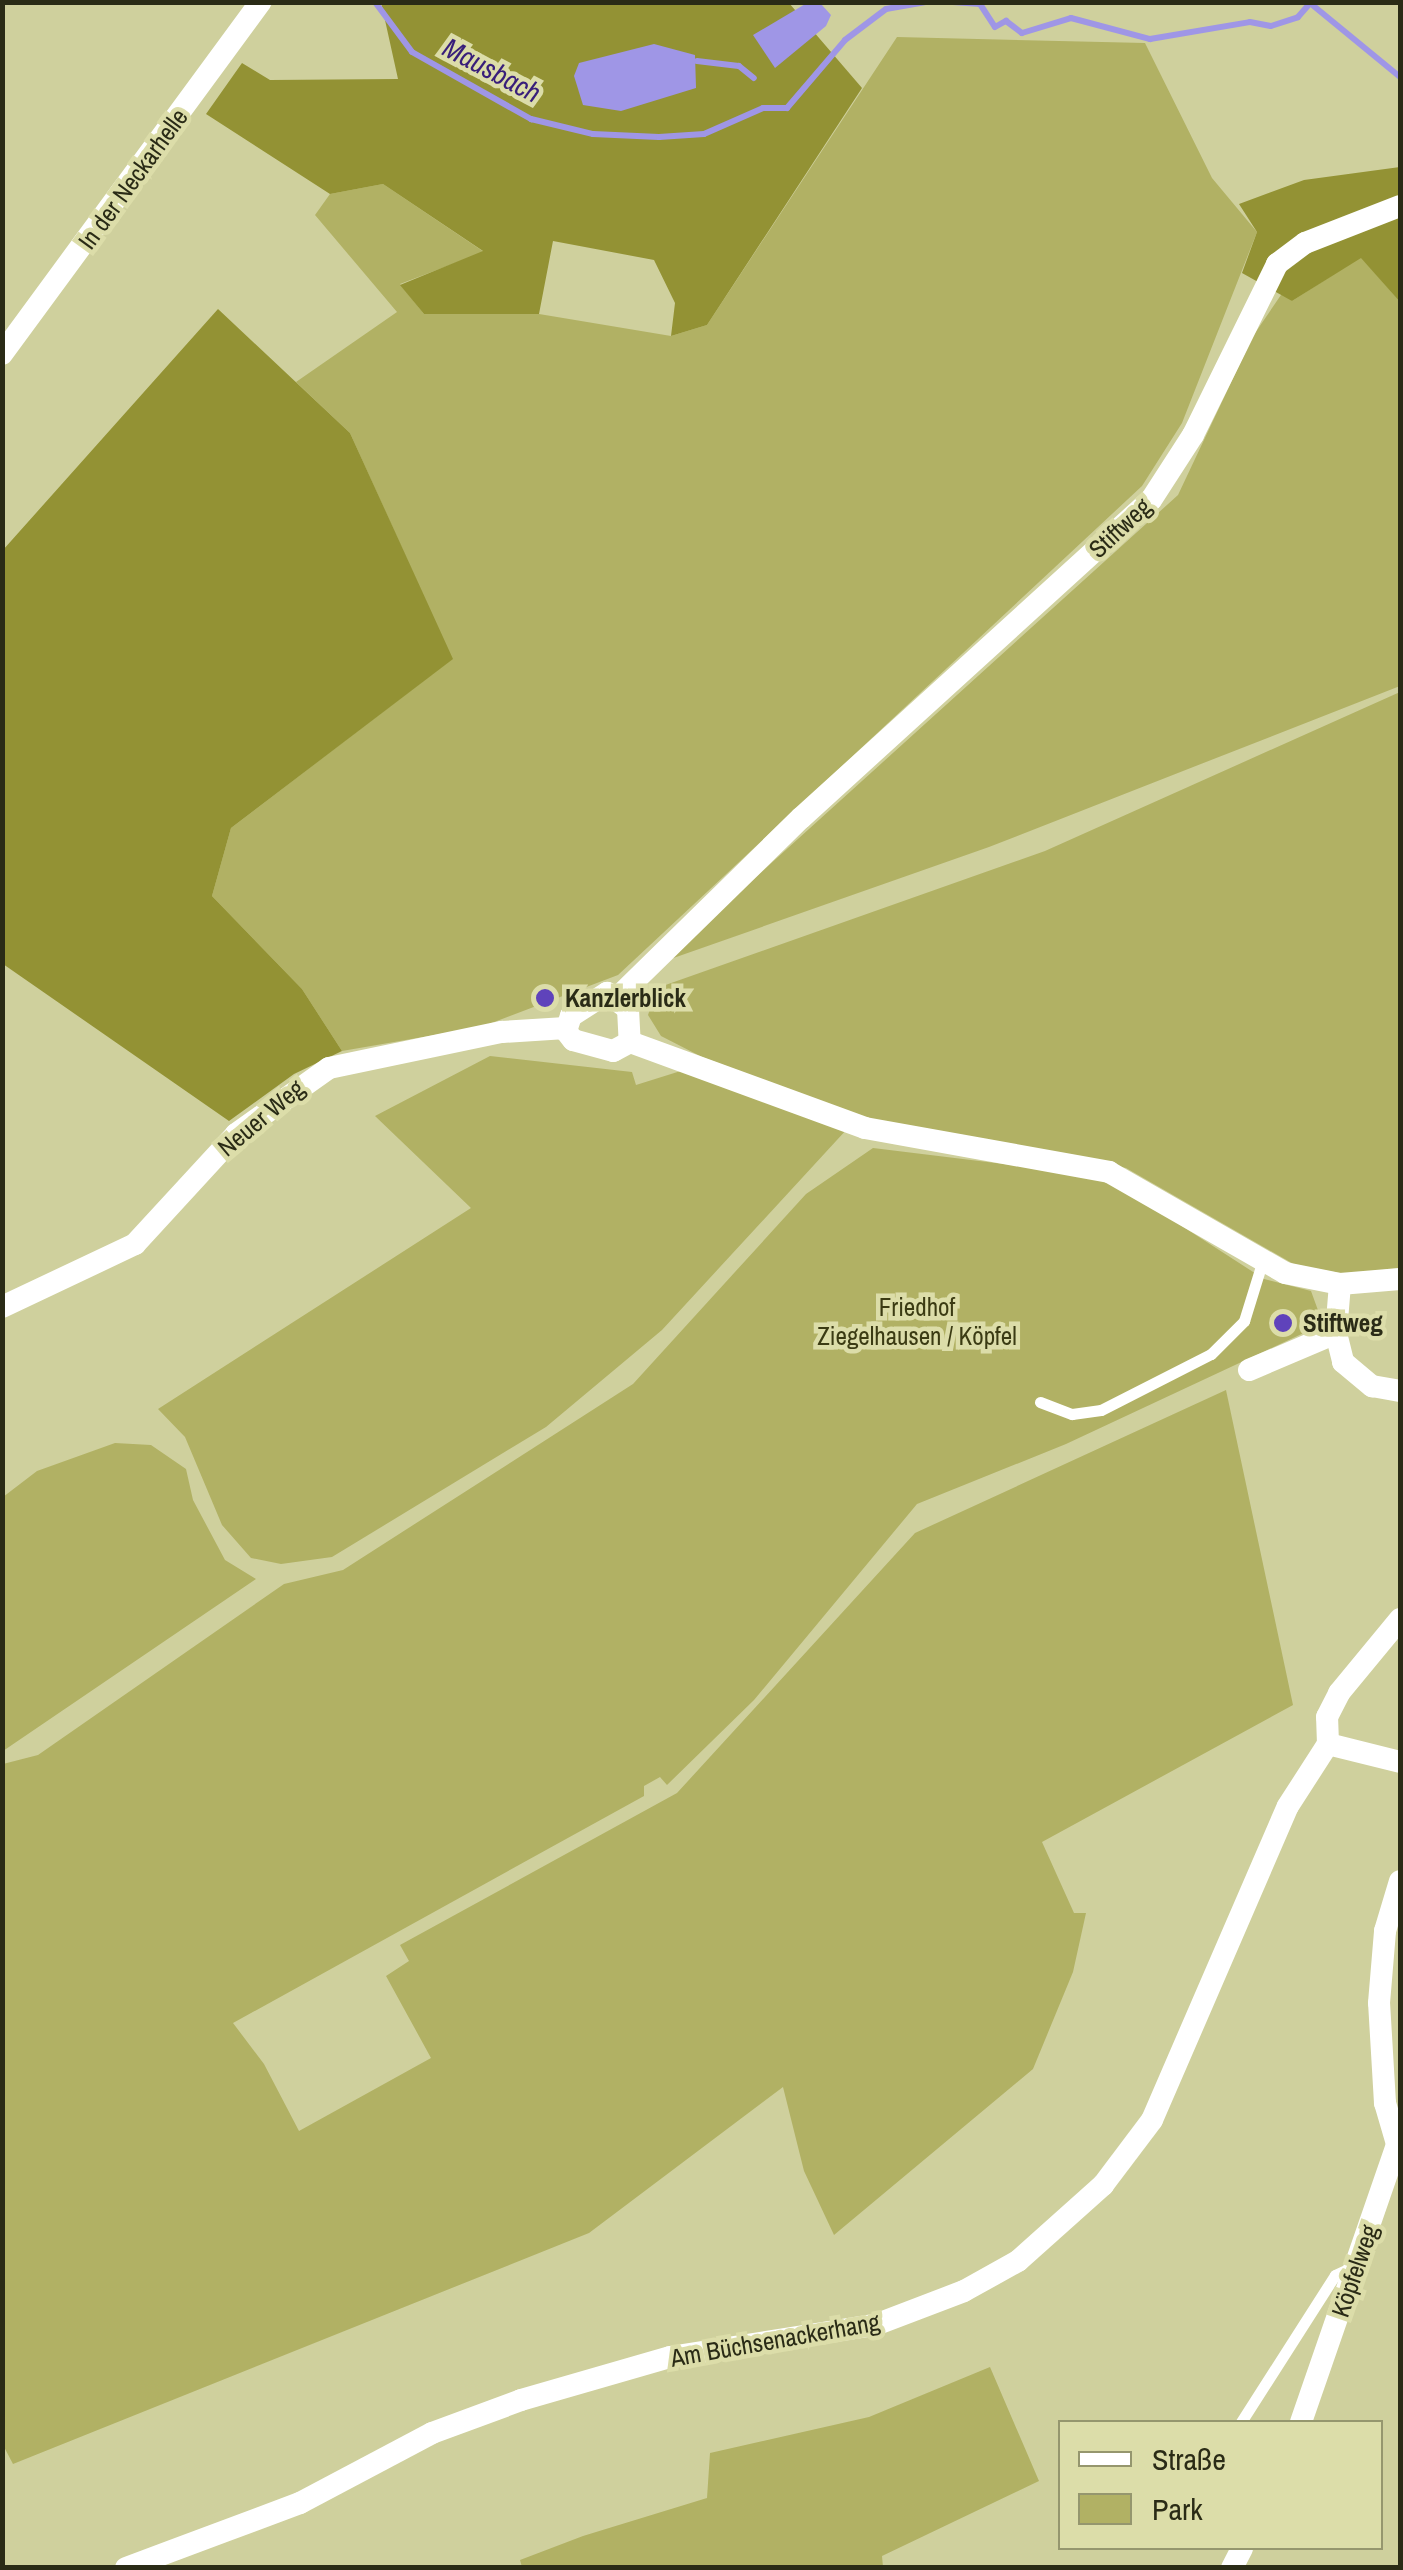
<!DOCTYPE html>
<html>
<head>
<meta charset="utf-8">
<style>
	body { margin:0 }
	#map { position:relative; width:1403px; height:2570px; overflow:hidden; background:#cfd09d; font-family:"Archivo Narrow",sans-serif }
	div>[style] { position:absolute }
	.green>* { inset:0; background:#b1b164 }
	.forest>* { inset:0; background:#939234 }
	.water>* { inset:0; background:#9f96e6 }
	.stream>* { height:6px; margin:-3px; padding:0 3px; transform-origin:3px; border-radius:3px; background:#9f96e6 }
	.service>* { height:11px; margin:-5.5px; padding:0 5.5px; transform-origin:5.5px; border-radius:5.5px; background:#fff }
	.minor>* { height:22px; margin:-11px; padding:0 11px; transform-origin:11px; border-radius:11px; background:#fff }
	.dots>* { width:28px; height:28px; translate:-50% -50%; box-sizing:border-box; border:5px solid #dcdda9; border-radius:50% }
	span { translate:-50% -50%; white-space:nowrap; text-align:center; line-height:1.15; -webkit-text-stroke:9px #dcdda9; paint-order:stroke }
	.street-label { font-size:25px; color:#2a2b16 }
	.poi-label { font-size:25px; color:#2a2b16; font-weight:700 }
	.left { translate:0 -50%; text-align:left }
	.park-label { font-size:25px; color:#3b3b13 }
	.water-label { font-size:28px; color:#381e7a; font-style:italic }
	.frame { position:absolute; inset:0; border:5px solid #2a2b16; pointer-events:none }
	.legend { position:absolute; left:1058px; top:2420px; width:325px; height:130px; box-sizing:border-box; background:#dcdda9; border:2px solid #95966e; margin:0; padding:12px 18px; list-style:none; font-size:30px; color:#2a2b16 }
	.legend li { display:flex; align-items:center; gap:20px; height:50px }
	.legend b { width:50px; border:2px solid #95966e }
</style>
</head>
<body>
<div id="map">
	<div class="green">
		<div style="clip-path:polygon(897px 37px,1145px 43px,1212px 178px,1257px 232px,1182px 423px,1142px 486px,618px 975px,481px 1027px,342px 1051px,302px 989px,212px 896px,231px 828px,452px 659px,350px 433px,296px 382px,397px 312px,315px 215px,330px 194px,383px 184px,484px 252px,400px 284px,424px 314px,539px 314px,671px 336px,707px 325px)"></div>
		<div style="clip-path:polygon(1361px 257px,1400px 302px,1400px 686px,989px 847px,662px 962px,1178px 495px,1253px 336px,1283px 292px,1292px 301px)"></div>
		<div style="clip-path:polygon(1400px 692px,1400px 1268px,1347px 1274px,1297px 1266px,1126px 1168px,878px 1123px,702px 1057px,661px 1036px,648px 1015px,657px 988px,1045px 851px)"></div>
		<div style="clip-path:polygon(490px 1056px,632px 1072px,636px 1085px,687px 1069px,848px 1128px,662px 1330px,546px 1427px,332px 1557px,281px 1564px,251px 1558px,222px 1525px,185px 1437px,158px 1409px,471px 1208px,375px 1116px)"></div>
		<div style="clip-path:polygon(873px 1148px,1077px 1173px,1123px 1188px,1264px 1279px,1311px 1291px,1323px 1324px,1066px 1444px,917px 1504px,754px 1700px,667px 1785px,660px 1777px,644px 1786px,644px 1796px,233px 2023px,264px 2064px,299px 2131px,431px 2058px,386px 1976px,409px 1961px,400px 1945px,677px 1793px,915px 1533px,1226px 1390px,1293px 1705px,1042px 1842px,1074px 1913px,1086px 1913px,1073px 1972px,1033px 2069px,834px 2235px,804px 2171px,783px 2087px,589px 2233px,13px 2464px,3px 2445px,3px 1764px,38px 1755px,284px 1584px,343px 1570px,633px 1384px,806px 1194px)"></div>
		<div style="clip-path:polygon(115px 1443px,151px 1445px,186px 1469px,193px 1500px,225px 1560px,256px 1579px,3px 1751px,3px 1497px,37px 1471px)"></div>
		<div style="clip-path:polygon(990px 2367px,1039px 2481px,882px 2556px,883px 2567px,522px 2567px,520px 2560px,583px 2536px,707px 2498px,710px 2453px,869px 2417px)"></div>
	</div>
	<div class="forest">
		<div style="clip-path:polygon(381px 2px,789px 3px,862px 88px,707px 325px,671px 336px,675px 303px,654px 260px,553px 241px,539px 314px,424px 314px,400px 285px,483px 251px,383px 184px,330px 194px,206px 114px,242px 63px,270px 80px,398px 79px)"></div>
		<div style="clip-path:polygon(1400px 167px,1400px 302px,1361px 258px,1292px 301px,1242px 273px,1257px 232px,1239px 204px,1304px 180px)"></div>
		<div style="clip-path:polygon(218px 309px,350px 433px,453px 659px,231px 828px,212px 896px,302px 989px,342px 1051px,294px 1074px,229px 1121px,3px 964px,3px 550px)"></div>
	</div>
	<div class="water">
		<div style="clip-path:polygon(807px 3px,821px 4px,831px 15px,826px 26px,775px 68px,753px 35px)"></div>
		<div style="clip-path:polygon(654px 44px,695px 55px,696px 88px,621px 111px,583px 105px,574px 76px,579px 63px)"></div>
	</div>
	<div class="stream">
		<div style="left:375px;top:2px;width:62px;rotate:53.5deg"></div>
		<div style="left:412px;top:52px;width:137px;rotate:29.4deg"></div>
		<div style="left:531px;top:119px;width:64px;rotate:13.6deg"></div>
		<div style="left:593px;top:134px;width:66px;rotate:2.6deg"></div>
		<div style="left:659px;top:137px;width:45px;rotate:-3.8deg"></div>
		<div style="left:704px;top:134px;width:64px;rotate:-23.8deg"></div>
		<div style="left:763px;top:108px;width:24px"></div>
		<div style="left:787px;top:108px;width:89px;rotate:-49.5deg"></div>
		<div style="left:845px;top:40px;width:51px;rotate:-37.1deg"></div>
		<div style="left:886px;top:9px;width:39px;rotate:-10deg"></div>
		<div style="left:953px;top:2px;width:27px;rotate:4deg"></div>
		<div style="left:980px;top:4px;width:27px;rotate:57deg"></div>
		<div style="left:995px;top:27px;width:13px;rotate:-29deg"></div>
		<div style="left:1006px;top:21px;width:20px;rotate:37deg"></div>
		<div style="left:1022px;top:33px;width:51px;rotate:-17deg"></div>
		<div style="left:1071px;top:18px;width:82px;rotate:14.9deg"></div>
		<div style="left:1150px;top:39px;width:101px;rotate:-9.6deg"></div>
		<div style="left:1250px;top:22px;width:21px;rotate:11deg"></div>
		<div style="left:1271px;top:26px;width:28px;rotate:-18deg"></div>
		<div style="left:1298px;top:17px;width:18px;rotate:-49deg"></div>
		<div style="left:1310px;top:3px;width:117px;rotate:39.4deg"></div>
		<div style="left:697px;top:61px;width:42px;rotate:6.8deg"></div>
		<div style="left:739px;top:66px;width:19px;rotate:39deg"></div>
	</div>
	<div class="service">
		<div style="left:1040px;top:1402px;width:34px;rotate:21deg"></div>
		<div style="left:1072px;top:1414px;width:29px;rotate:-8deg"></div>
		<div style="left:1101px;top:1410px;width:123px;rotate:-27deg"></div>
		<div style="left:1211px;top:1354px;width:47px;rotate:-45deg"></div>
		<div style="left:1244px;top:1321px;width:61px;rotate:-72.8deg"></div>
		<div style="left:1241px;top:2422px;width:174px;rotate:-57.4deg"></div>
		<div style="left:1335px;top:2275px;width:21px;rotate:-25deg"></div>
	</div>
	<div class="minor">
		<div style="left:2px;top:354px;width:437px;rotate:-53.7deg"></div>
		<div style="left:607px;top:993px;width:26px;rotate:37deg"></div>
		<div style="left:628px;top:1009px;width:33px;rotate:87deg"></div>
		<div style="left:630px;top:1042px;width:19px;rotate:152deg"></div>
		<div style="left:613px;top:1051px;width:41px;rotate:-164.6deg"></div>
		<div style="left:573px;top:1040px;width:11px;rotate:-128deg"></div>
		<div style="left:566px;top:1031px;width:16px;rotate:-72deg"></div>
		<div style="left:571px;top:1016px;width:43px;rotate:-32.6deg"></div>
		<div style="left:618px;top:997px;width:256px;rotate:-44.4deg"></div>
		<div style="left:801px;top:818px;width:473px;rotate:-42.3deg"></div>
		<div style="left:1151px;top:500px;width:77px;rotate:-57.1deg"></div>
		<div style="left:1193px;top:435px;width:191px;rotate:-63.8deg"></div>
		<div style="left:1277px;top:264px;width:35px;rotate:-37deg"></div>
		<div style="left:1305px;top:243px;width:102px;rotate:-21.3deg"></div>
		<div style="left:630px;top:1042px;width:250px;rotate:20.1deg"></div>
		<div style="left:865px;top:1128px;width:248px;rotate:10.2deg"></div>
		<div style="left:1109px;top:1172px;width:203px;rotate:29.8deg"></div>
		<div style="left:1285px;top:1273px;width:56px;rotate:11.3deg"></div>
		<div style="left:1340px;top:1284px;width:60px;rotate:-4.8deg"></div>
		<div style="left:1340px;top:1284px;width:49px;rotate:94.7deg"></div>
		<div style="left:1336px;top:1333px;width:30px;rotate:76deg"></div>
		<div style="left:1343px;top:1362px;width:38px;rotate:40deg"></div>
		<div style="left:1372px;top:1386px;width:28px;rotate:10deg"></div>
		<div style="left:2px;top:1307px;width:147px;rotate:-25.3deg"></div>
		<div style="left:135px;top:1244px;width:149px;rotate:-47.4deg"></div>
		<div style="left:236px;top:1134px;width:114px;rotate:-35.4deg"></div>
		<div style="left:329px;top:1068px;width:177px;rotate:-11.8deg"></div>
		<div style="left:502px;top:1032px;width:64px;rotate:-3.6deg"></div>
		<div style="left:1249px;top:1370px;width:95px;rotate:-23deg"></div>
		<div style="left:1328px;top:1744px;width:27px;rotate:-92deg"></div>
		<div style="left:1327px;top:1717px;width:27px;rotate:-63deg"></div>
		<div style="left:1339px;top:1693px;width:96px;rotate:-50.5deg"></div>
		<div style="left:1328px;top:1744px;width:74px;rotate:14deg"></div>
		<div style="left:1301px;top:2422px;width:294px;rotate:-70.9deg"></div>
		<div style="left:1397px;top:2144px;width:43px;rotate:-106.3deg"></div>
		<div style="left:1385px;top:2103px;width:100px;rotate:-93.4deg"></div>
		<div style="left:1379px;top:2003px;width:72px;rotate:-85.2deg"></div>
		<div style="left:1385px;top:1931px;width:52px;rotate:-73.3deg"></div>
		<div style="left:126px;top:2568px;width:186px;rotate:-20.5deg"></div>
		<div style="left:300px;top:2503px;width:149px;rotate:-27.9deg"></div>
		<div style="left:432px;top:2433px;width:95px;rotate:-20.3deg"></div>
		<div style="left:521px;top:2400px;width:155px;rotate:-16.1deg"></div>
		<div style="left:670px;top:2357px;width:207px;rotate:-8.9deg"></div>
		<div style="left:875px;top:2325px;width:95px;rotate:-20.9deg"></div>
		<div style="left:964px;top:2291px;width:62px;rotate:-29.1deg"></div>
		<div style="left:1018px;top:2261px;width:114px;rotate:-41.8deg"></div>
		<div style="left:1103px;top:2185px;width:81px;rotate:-53deg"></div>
		<div style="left:1152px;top:2120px;width:342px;rotate:-66.6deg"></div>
		<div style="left:1288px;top:1806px;width:74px;rotate:-57.2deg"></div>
		<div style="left:1232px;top:2568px;width:22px;rotate:-63deg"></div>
	</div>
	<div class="dots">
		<div style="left:545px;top:998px;background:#5f43bb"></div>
		<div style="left:1283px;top:1323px;background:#5f43bb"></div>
	</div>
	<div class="street-label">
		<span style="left:133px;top:179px;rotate:-54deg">In der Neckarhelle</span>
		<span style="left:1120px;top:528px;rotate:-43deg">Stiftweg</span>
		<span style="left:261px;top:1118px;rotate:-40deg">Neuer Weg</span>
		<span style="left:1355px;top:2271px;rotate:-71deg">Köpfelweg</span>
		<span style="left:775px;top:2340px;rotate:-10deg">Am Büchsenackerhang</span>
	</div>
	<div class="poi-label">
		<span class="left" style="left:565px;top:998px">Kanzlerblick</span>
		<span class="left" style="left:1303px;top:1323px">Stiftweg</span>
	</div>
	<div class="park-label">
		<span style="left:917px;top:1322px">Friedhof<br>Ziegelhausen / Köpfel</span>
	</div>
	<div class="water-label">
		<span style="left:492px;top:70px;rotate:28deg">Mausbach</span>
	</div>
	<div class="frame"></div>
	<ul class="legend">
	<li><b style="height:12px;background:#fff"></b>Straße</li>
	<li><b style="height:28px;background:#b1b164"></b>Park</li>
	</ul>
</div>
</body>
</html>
